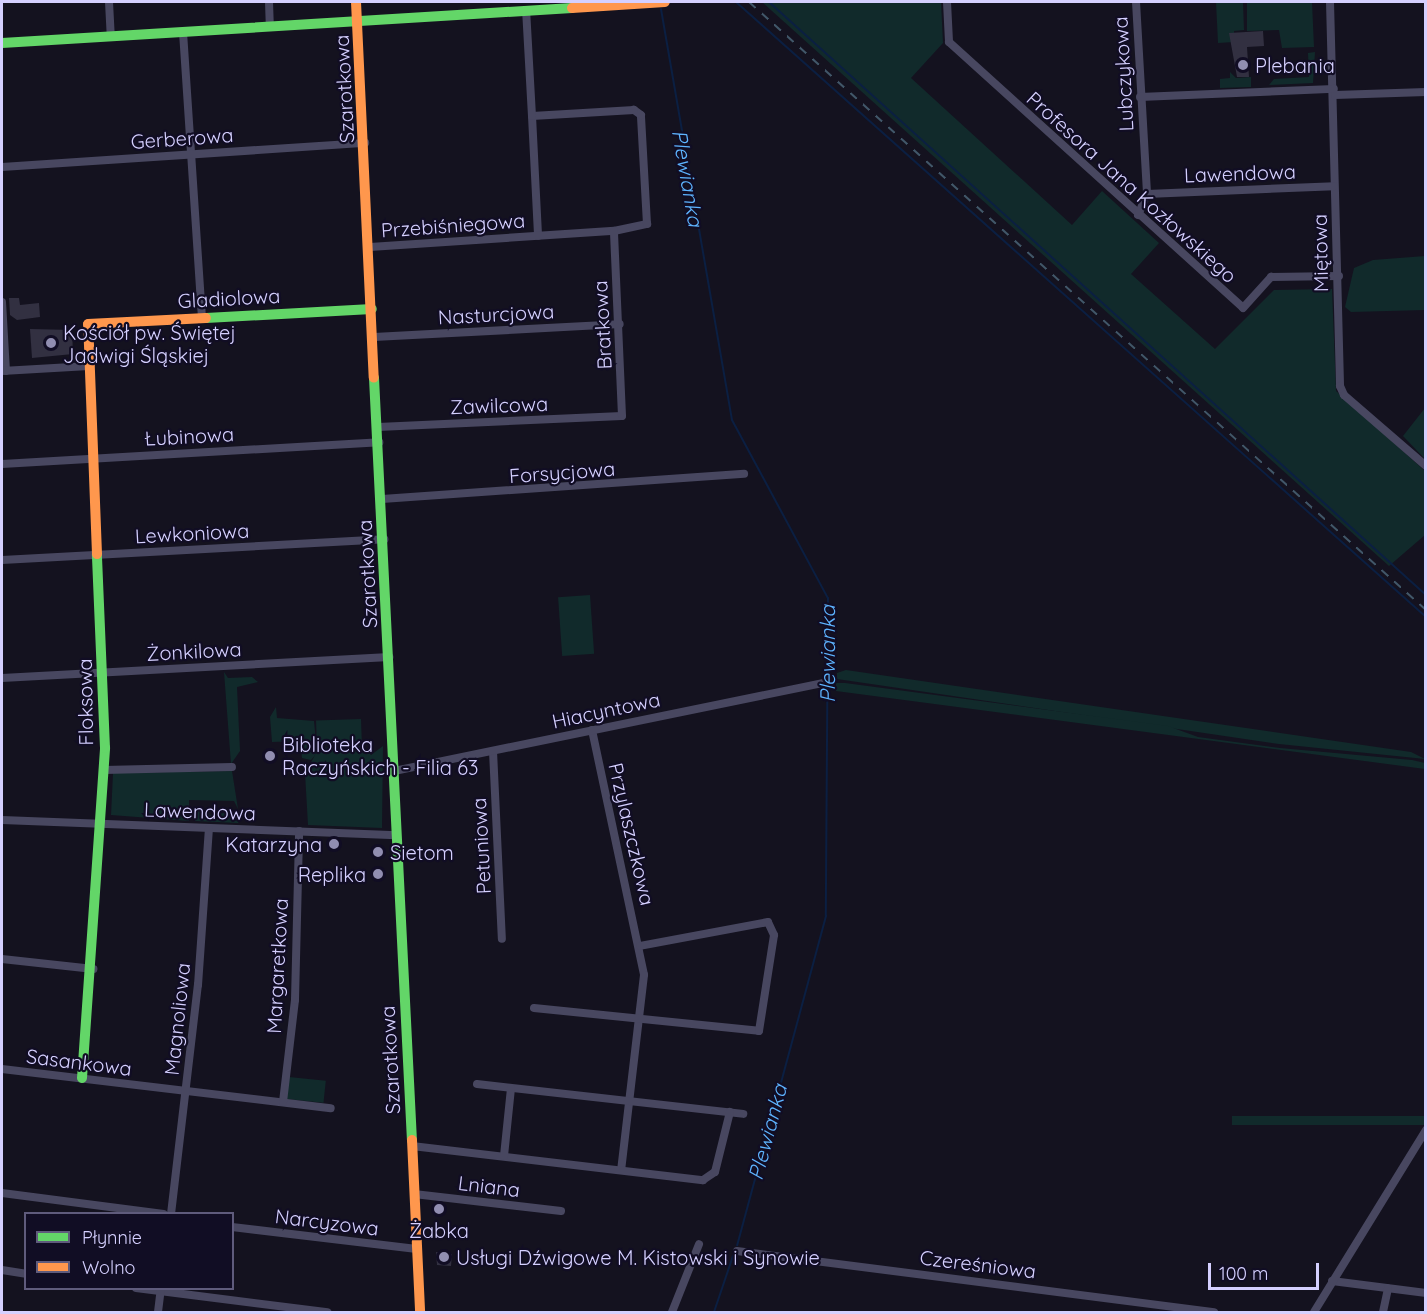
<!DOCTYPE html>
<html>
<head>
<meta charset="utf-8">
<style>
	body { margin:0 }
	#map { position:relative; width:1427px; height:1314px; overflow:hidden; background:#14121f; font-family:Quicksand,sans-serif }
	div>[style] { position:absolute }
	.green>* { inset:0; background:#112a2b; transform-origin:0 0 }
	.stream>* { height:2px; margin:-1px; padding:0 1px; transform-origin:1px; border-radius:1px; background:#0b1f42 }
	.building>* { inset:0; background:#323041 }
	.street>* { height:8px; margin:-4px; padding:0 4px; transform-origin:4px; border-radius:4px; background:#484760 }
	.fast>* { height:10px; margin:-5px; padding:0 5px; transform-origin:5px; border-radius:5px; background:#63d668 }
	.slow>* { height:10px; margin:-5px; padding:0 5px; transform-origin:5px; border-radius:5px; background:#ff974d }
	.rail>* { height:2px; margin-top:-1px; transform-origin:0; background:repeating-linear-gradient(90deg,#415769 0 9px,transparent 0 17px) }
	.dots>* { width:16px; height:16px; translate:-50% -50%; box-sizing:border-box; border:3px solid #110d24; border-radius:50% }
	span { translate:-50% -50%; white-space:nowrap; text-align:center; line-height:1.15; -webkit-text-stroke:4.5px #110d24; paint-order:stroke }
	.poi-label { font-size:20px; color:#d5d0ff }
	.left { translate:0 -50%; text-align:left }
	.right { translate:-100% -50%; text-align:right }
	.street-label { font-size:20px; color:#d5d0ff }
	.water-label { font-size:21px; color:#5eb4ff; font-style:italic }
	.frame { position:absolute; inset:0; border:3px solid #d5d0ff; pointer-events:none }
	.legend { position:absolute; left:24px; top:1212px; width:210px; height:78px; box-sizing:border-box; background:#110d24; border:2px solid #5f5b7c; margin:0; padding:8px 10px; list-style:none; font-size:18px; color:#d5d0ff }
	.legend li { display:flex; align-items:center; gap:12px; height:30px }
	.legend b { width:30px; border:2px solid #5f5b7c }
	.scale { position:absolute; left:1208px; top:1263px; width:111px; height:27px; box-sizing:border-box; border:3px solid #d5d0ff; border-top:0; padding-left:8px; font-size:18px; line-height:21px; white-space:nowrap; color:#d5d0ff; -webkit-text-stroke:4px #110d24; paint-order:stroke }
</style>
</head>
<body>
<div id="map">
	<div class="green">
		<div style="clip-path:polygon(762px 2px,941px 2px,943px 43px,911px 78px,1072px 225px,1102px 191px,1159px 243px,1131px 274px,1215px 349px,1274px 290px,1332px 289px,1336px 391px,1425px 471px,1425px 535px,1389px 566px)"></div>
		<div style="clip-path:polygon(1216px 2px,1243px 2px,1244px 30px,1234px 31px,1234px 42px,1218px 43px)"></div>
		<div style="clip-path:polygon(1247px 2px,1312px 2px,1314px 47px,1282px 48px,1279px 30px,1247px 31px)"></div>
		<div style="clip-path:polygon(1315px 52px,1313px 83px,1269px 85px,1274px 79px,1309px 77px,1308px 53px)"></div>
		<div style="clip-path:polygon(1230px 72px,1236px 78px,1251px 77px,1251px 87px,1220px 88px,1220px 79px,1230px 78px)"></div>
		<div style="clip-path:polygon(1425px 256px,1425px 310px,1351px 312px,1345px 307px,1354px 268px,1373px 260px)"></div>
		<div style="clip-path:polygon(1425px 408px,1426px 458px,1424px 458px,1403px 436px)"></div>
		<div style="left:590px;top:595px;width:59px;height:32px;rotate:86deg"></div>
		<div style="clip-path:polygon(846px 670px,1411px 752px,1425px 759px,1279px 744px,837px 679px,837px 673px)"></div>
		<div style="clip-path:polygon(224px 672px,228px 678px,252px 677px,258px 682px,237px 687px,240px 751px,231px 764px)"></div>
		<div style="clip-path:polygon(845px 683px,1168px 726px,1198px 737px,1280px 748px,1412px 760px,1425px 763px,1425px 769px,836px 691px,836px 683px)"></div>
		<div style="clip-path:polygon(276px 707px,277px 718px,314px 721px,317px 753px,311px 760px,302px 758px,299px 735px,298px 741px,272px 742px,270px 717px)"></div>
		<div style="left:361px;top:719px;width:23px;height:45px;rotate:88deg"></div>
		<div style="clip-path:polygon(363px 746px,371px 755px,383px 746px,382px 828px,308px 825px,305px 773px,319px 748px)"></div>
		<div style="clip-path:polygon(232px 771px,238px 809px,234px 801px,189px 800px,189px 821px,111px 815px,113px 773px)"></div>
		<div style="clip-path:polygon(195px 810px,209px 810px,209px 815px,239px 811px,242px 817px,238px 823px,195px 821px)"></div>
		<div style="left:289px;top:1077px;width:37px;height:22px;rotate:6deg"></div>
		<div style="left:1425px;top:1116px;width:9px;height:193px;rotate:90deg"></div>
	</div>
	<div class="stream">
		<div style="left:736px;top:2px;width:924px;rotate:41.71deg"></div>
		<div style="left:769px;top:2px;width:885px;rotate:42.07deg"></div>
		<div style="left:661px;top:9px;width:417px;rotate:80.2deg"></div>
		<div style="left:732px;top:420px;width:202px;rotate:61.7deg"></div>
		<div style="left:828px;top:598px;width:318px;rotate:90.4deg"></div>
		<div style="left:826px;top:916px;width:341px;rotate:105.1deg"></div>
		<div style="left:714px;top:1312px;width:59px;rotate:-71.3deg"></div>
	</div>
	<div class="building">
		<div style="clip-path:polygon(1263px 31px,1264px 46px,1247px 47px,1249px 77px,1237px 77px,1229px 33px)"></div>
		<div style="clip-path:polygon(9px 298px,19px 298px,20px 305px,39px 303px,40px 317px,17px 320px,10px 315px)"></div>
		<div style="clip-path:polygon(30px 329px,72px 330px,73px 354px,32px 358px)"></div>
		<div style="clip-path:polygon(436px 1252px,452px 1254px,451px 1266px,437px 1265px)"></div>
	</div>
	<div class="street">
		<div style="left:109px;top:2px;width:34px;rotate:87deg"></div>
		<div style="left:269px;top:2px;width:23px;rotate:88deg"></div>
		<div style="left:947px;top:2px;width:40px;rotate:87.1deg"></div>
		<div style="left:949px;top:42px;width:396px;rotate:42.1deg"></div>
		<div style="left:1243px;top:308px;width:42px;rotate:-47.9deg"></div>
		<div style="left:1271px;top:277px;width:68px;rotate:-0.8deg"></div>
		<div style="left:1136px;top:2px;width:192px;rotate:86.7deg"></div>
		<div style="left:1147px;top:194px;width:23px;rotate:113deg"></div>
		<div style="left:1330px;top:2px;width:384px;rotate:88.5deg"></div>
		<div style="left:1340px;top:386px;width:10px;rotate:66deg"></div>
		<div style="left:1344px;top:395px;width:108px;rotate:40.9deg"></div>
		<div style="left:183px;top:32px;width:287px;rotate:86.2deg"></div>
		<div style="left:1335px;top:95px;width:91px;rotate:-1.9deg"></div>
		<div style="left:1140px;top:97px;width:194px;rotate:-2.4deg"></div>
		<div style="left:532px;top:116px;width:120px;rotate:87.1deg"></div>
		<div style="left:2px;top:167px;width:364px;rotate:-3.8deg"></div>
		<div style="left:1147px;top:194px;width:187px;rotate:-2.4deg"></div>
		<div style="left:370px;top:247px;width:245px;rotate:-3.8deg"></div>
		<div style="left:614px;top:231px;width:34px;rotate:-12deg"></div>
		<div style="left:647px;top:224px;width:109px;rotate:-93.2deg"></div>
		<div style="left:641px;top:115px;width:9px;rotate:-144deg"></div>
		<div style="left:634px;top:110px;width:102px;rotate:176.6deg"></div>
		<div style="left:532px;top:116px;width:106px;rotate:-93.2deg"></div>
		<div style="left:2px;top:302px;width:69px;rotate:86.7deg"></div>
		<div style="left:374px;top:337px;width:246px;rotate:-3deg"></div>
		<div style="left:2px;top:371px;width:87px;rotate:-3.3deg"></div>
		<div style="left:378px;top:427px;width:244px;rotate:-2.6deg"></div>
		<div style="left:622px;top:416px;width:185px;rotate:-92.5deg"></div>
		<div style="left:2px;top:464px;width:378px;rotate:-3.3deg"></div>
		<div style="left:382px;top:499px;width:363px;rotate:-4deg"></div>
		<div style="left:2px;top:560px;width:383px;rotate:-3.1deg"></div>
		<div style="left:2px;top:678px;width:388px;rotate:-3.1deg"></div>
		<div style="left:592px;top:730px;width:250px;rotate:78deg"></div>
		<div style="left:644px;top:975px;width:196px;rotate:96.7deg"></div>
		<div style="left:493px;top:751px;width:188px;rotate:87.3deg"></div>
		<div style="left:104px;top:770px;width:128px;rotate:-1.3deg"></div>
		<div style="left:394px;top:771px;width:446px;rotate:-11.6deg"></div>
		<div style="left:2px;top:820px;width:395px;rotate:2.2deg"></div>
		<div style="left:2px;top:959px;width:92px;rotate:6.3deg"></div>
		<div style="left:534px;top:1008px;width:226px;rotate:5.8deg"></div>
		<div style="left:759px;top:1031px;width:97px;rotate:-81.1deg"></div>
		<div style="left:774px;top:935px;width:14px;rotate:-115deg"></div>
		<div style="left:768px;top:922px;width:130px;rotate:169.4deg"></div>
		<div style="left:2px;top:1069px;width:331px;rotate:6.8deg"></div>
		<div style="left:477px;top:1084px;width:268px;rotate:6.4deg"></div>
		<div style="left:283px;top:1102px;width:103px;rotate:-83.3deg"></div>
		<div style="left:295px;top:1000px;width:169px;rotate:-88.6deg"></div>
		<div style="left:412px;top:1146px;width:293px;rotate:6.7deg"></div>
		<div style="left:703px;top:1180px;width:14px;rotate:-34deg"></div>
		<div style="left:715px;top:1172px;width:62px;rotate:-76deg"></div>
		<div style="left:504px;top:1156px;width:68px;rotate:-84.1deg"></div>
		<div style="left:2px;top:1193px;width:163px;rotate:7.4deg"></div>
		<div style="left:414px;top:1194px;width:148px;rotate:6.6deg"></div>
		<div style="left:171px;top:1214px;width:231px;rotate:-83.3deg"></div>
		<div style="left:198px;top:985px;width:157px;rotate:-86deg"></div>
		<div style="left:232px;top:1227px;width:186px;rotate:6.8deg"></div>
		<div style="left:737px;top:1251px;width:481px;rotate:7.3deg"></div>
		<div style="left:2px;top:1270px;width:24px;rotate:9deg"></div>
		<div style="left:1332px;top:1281px;width:95px;rotate:7.3deg"></div>
		<div style="left:136px;top:1288px;width:193px;rotate:7.2deg"></div>
		<div style="left:158px;top:1312px;width:24px;rotate:-83deg"></div>
		<div style="left:672px;top:1312px;width:73px;rotate:-68.3deg"></div>
		<div style="left:1314px;top:1312px;width:214px;rotate:-58.4deg"></div>
		<div style="left:1383px;top:1312px;width:24px;rotate:-78deg"></div>
	</div>
	<div class="fast">
		<div style="left:2px;top:43px;width:571px;rotate:-3.51deg"></div>
		<div style="left:206px;top:318px;width:166px;rotate:-3.1deg"></div>
		<div style="left:374px;top:378px;width:763px;rotate:87.15deg"></div>
		<div style="left:82px;top:1078px;width:331px;rotate:-86deg"></div>
		<div style="left:105px;top:748px;width:194px;rotate:-92.4deg"></div>
	</div>
	<div class="slow">
		<div style="left:356px;top:2px;width:376px;rotate:87.3deg"></div>
		<div style="left:572px;top:8px;width:93px;rotate:-3.7deg"></div>
		<div style="left:97px;top:554px;width:230px;rotate:-92.2deg"></div>
		<div style="left:88px;top:324px;width:118px;rotate:-2.9deg"></div>
		<div style="left:412px;top:1140px;width:172px;rotate:87.3deg"></div>
	</div>
	<div class="rail">
		<div style="left:749px;top:2px;width:910px;rotate:41.93deg"></div>
	</div>
	<div class="dots">
		<div style="left:1243px;top:65px;background:#918eb1"></div>
		<div style="left:51px;top:343px;background:#918eb1"></div>
		<div style="left:270px;top:756px;background:#918eb1"></div>
		<div style="left:334px;top:844px;background:#918eb1"></div>
		<div style="left:378px;top:852px;background:#918eb1"></div>
		<div style="left:378px;top:874px;background:#918eb1"></div>
		<div style="left:439px;top:1209px;background:#918eb1"></div>
		<div style="left:444px;top:1257px;background:#918eb1"></div>
	</div>
	<div class="poi-label">
		<span class="left" style="left:1255px;top:65px">Plebania</span>
		<span class="left" style="left:63px;top:344px">Kościół pw. Świętej<br>Jadwigi Śląskiej</span>
		<span class="left" style="left:282px;top:756px">Biblioteka<br>Raczyńskich - Filia 63</span>
		<span class="right" style="left:322px;top:844px">Katarzyna</span>
		<span class="left" style="left:390px;top:852px">Sietom</span>
		<span class="right" style="left:366px;top:874px">Replika</span>
		<span style="left:439px;top:1230px">Żabka</span>
		<span class="left" style="left:456px;top:1257px">Usługi Dźwigowe M. Kistowski i Synowie</span>
	</div>
	<div class="street-label">
		<span style="left:1123px;top:74px;rotate:-93deg">Lubczykowa</span>
		<span style="left:344px;top:89px;rotate:-93deg">Szarotkowa</span>
		<span style="left:182px;top:138px;rotate:-4deg">Gerberowa</span>
		<span style="left:1240px;top:173px;rotate:-2deg">Lawendowa</span>
		<span style="left:1132px;top:187px;rotate:42deg">Profesora Jana Kozłowskiego</span>
		<span style="left:453px;top:225px;rotate:-4deg">Przebiśniegowa</span>
		<span style="left:1320px;top:253px;rotate:-91deg">Miętowa</span>
		<span style="left:229px;top:298px;rotate:-3deg">Gladiolowa</span>
		<span style="left:496px;top:314px;rotate:-3deg">Nasturcjowa</span>
		<span style="left:602px;top:325px;rotate:-93deg">Bratkowa</span>
		<span style="left:499px;top:405px;rotate:-2deg">Zawilcowa</span>
		<span style="left:189px;top:436px;rotate:-3deg">Łubinowa</span>
		<span style="left:562px;top:472px;rotate:-4deg">Forsycjowa</span>
		<span style="left:192px;top:533px;rotate:-3deg">Lewkoniowa</span>
		<span style="left:367px;top:574px;rotate:-93deg">Szarotkowa</span>
		<span style="left:194px;top:651px;rotate:-3deg">Żonkilowa</span>
		<span style="left:85px;top:702px;rotate:-91deg">Floksowa</span>
		<span style="left:606px;top:710px;rotate:-12deg">Hiacyntowa</span>
		<span style="left:200px;top:811px;rotate:2deg">Lawendowa</span>
		<span style="left:632px;top:834px;rotate:77deg">Przylaszczkowa</span>
		<span style="left:481px;top:846px;rotate:-93deg">Petuniowa</span>
		<span style="left:277px;top:966px;rotate:-87deg">Margaretkowa</span>
		<span style="left:177px;top:1019px;rotate:-84deg">Magnoliowa</span>
		<span style="left:390px;top:1060px;rotate:-93deg">Szarotkowa</span>
		<span style="left:79px;top:1062px;rotate:7deg">Sasankowa</span>
		<span style="left:489px;top:1186px;rotate:7deg">Lniana</span>
		<span style="left:327px;top:1222px;rotate:7deg">Narcyzowa</span>
		<span style="left:978px;top:1264px;rotate:7deg">Czereśniowa</span>
	</div>
	<div class="water-label">
		<span style="left:688px;top:178px;rotate:80deg">Plewianka</span>
		<span style="left:827px;top:654px;rotate:-90deg">Plewianka</span>
		<span style="left:767px;top:1132px;rotate:-75deg">Plewianka</span>
	</div>
	<div class="frame"></div>
	<ul class="legend">
	<li><b style="height:8px;background:#63d668"></b>Płynnie</li>
	<li><b style="height:8px;background:#ff974d"></b>Wolno</li>
	</ul>
	<div class="scale">100 m</div>
</div>
</body>
</html>
